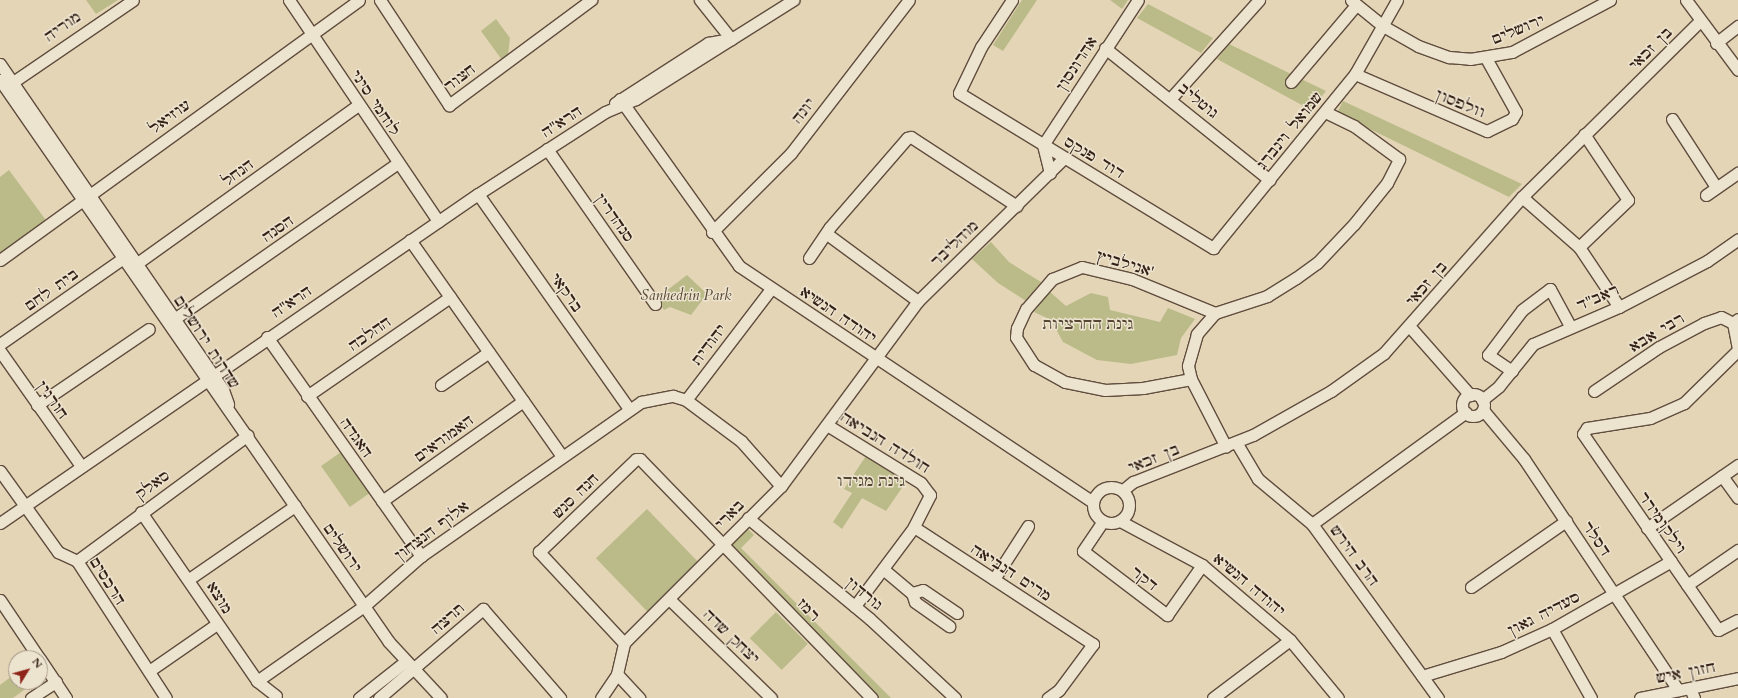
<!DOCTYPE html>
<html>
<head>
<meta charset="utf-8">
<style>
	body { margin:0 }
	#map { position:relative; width:1738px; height:698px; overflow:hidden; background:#e4d5b6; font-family:Cardo,"Frank Ruhl Libre",serif }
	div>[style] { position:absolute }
	.green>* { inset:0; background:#bbbb89; transform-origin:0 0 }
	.roads { filter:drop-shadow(1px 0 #604d3e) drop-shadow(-1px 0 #604d3e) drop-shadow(0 1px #604d3e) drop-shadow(0 -1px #604d3e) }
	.minor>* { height:11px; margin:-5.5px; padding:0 5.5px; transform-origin:5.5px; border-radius:5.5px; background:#ede4d0 }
	.minor>.ring { margin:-5.5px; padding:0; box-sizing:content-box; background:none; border:11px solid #ede4d0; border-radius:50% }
	span { translate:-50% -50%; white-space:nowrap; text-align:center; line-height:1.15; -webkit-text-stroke:3px #ede4d0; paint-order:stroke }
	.street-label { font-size:15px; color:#342016 }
	.park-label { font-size:15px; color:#564733; font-style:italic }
	.north { position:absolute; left:8px; top:650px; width:40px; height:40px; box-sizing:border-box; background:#ede4d0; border:1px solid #a39686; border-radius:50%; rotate:53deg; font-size:11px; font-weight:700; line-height:16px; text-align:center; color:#342016 }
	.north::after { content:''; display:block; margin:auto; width:14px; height:18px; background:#8f2418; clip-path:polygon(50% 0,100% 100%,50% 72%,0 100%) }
</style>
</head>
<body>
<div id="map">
	<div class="green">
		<div style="clip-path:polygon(86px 0,118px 0,96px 14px)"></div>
		<div style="clip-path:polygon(1022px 0,1037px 0,1003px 51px,993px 45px)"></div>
		<div style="clip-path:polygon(1110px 0,1128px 0,1122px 9px)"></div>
		<div style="clip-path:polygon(1148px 4px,1213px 38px,1201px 53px,1137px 18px)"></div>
		<div style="clip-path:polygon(496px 19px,510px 38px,508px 54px,502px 60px,481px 31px)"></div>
		<div style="clip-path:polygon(1229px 44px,1326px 91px,1311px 110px,1217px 59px)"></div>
		<div style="clip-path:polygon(1343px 101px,1522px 184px,1509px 197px,1337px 113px)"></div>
		<div style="clip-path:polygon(9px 170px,48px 223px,0 258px,0 177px)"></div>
		<div style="clip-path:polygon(991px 242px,1009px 262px,1041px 282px,1026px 301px,998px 283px,972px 259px)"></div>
		<div style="clip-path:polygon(687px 275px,707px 294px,691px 315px,670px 307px,664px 310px,657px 298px)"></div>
		<div style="clip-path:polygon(1049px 291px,1066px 306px,1091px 293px,1108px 297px,1110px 310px,1160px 322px,1168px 308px,1195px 319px,1181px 338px,1177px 355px,1131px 364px,1097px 360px,1063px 342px,1051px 320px,1034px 312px)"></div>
		<div style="left:344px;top:450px;width:50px;height:28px;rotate:55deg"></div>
		<div style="clip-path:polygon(866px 456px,906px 482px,886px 511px,862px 498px,842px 529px,833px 522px,852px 493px,844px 489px)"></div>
		<div style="left:647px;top:509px;width:74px;height:71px;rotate:46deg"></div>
		<div style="clip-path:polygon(746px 527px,754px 535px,741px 548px,891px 698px,876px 698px,728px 546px)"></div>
		<div style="left:776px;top:612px;width:45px;height:37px;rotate:45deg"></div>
		<div style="clip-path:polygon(16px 673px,16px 682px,35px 682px,13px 698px,0 698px,0 685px)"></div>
	</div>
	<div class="roads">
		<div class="minor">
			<div style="left:289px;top:0;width:267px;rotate:56deg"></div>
			<div style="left:380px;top:0;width:126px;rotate:56.7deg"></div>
			<div style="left:449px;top:105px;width:177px;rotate:-36.5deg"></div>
			<div style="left:700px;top:0;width:50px;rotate:51.5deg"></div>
			<div style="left:1012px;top:0;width:56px;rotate:123.4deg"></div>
			<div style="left:981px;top:47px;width:51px;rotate:115.6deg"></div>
			<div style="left:959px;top:93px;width:298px;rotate:31.4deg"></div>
			<div style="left:1213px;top:248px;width:225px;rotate:-50.8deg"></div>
			<div style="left:1355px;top:74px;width:85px;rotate:-60.4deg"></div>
			<div style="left:1351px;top:0;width:41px;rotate:39.1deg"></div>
			<div style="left:1383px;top:26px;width:40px;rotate:29.7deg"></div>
			<div style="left:1418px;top:46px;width:33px;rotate:20deg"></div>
			<div style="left:1449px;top:57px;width:21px;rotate:5deg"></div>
			<div style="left:1470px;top:59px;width:43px;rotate:-9.5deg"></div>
			<div style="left:1512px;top:52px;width:111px;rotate:-28deg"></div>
			<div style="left:1686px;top:0;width:87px;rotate:53.4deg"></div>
			<div style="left:1716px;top:43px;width:28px;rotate:-38deg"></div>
			<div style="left:1105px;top:48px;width:211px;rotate:38.7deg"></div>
			<div style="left:0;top:64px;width:395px;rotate:55.6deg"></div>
			<div style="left:223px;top:390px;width:15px;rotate:70deg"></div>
			<div style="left:1355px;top:74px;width:144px;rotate:23.4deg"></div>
			<div style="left:1487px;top:131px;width:28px;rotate:-26deg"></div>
			<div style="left:1512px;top:119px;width:8px;rotate:-60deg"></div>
			<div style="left:1516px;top:112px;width:62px;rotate:-119.1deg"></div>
			<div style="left:0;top:80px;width:683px;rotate:55.31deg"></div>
			<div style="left:389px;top:642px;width:76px;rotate:47.1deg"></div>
			<div style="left:13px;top:82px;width:145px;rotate:-34.3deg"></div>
			<div style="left:1291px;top:82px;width:101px;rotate:-49.8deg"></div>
			<div style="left:1171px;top:98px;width:132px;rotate:-48.1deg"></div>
			<div style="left:620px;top:99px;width:205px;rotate:54.5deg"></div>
			<div style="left:739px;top:266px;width:425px;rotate:33.7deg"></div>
			<div style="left:615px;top:103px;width:111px;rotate:-32.8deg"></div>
			<div style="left:708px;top:43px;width:23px;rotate:-10deg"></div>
			<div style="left:1672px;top:119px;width:81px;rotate:57.1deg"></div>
			<div style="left:1043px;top:145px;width:173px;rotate:-56.8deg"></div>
			<div style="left:1043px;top:145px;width:29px;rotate:76deg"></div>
			<div style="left:547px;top:149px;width:189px;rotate:55.1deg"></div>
			<div style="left:478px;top:194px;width:263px;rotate:54.9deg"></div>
			<div style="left:1706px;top:195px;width:39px;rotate:-35deg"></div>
			<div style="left:1522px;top:197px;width:76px;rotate:41.3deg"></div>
			<div style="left:1579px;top:247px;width:72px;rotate:56.3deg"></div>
			<div style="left:712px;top:232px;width:112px;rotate:-45deg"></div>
			<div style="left:791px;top:153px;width:193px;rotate:-52.4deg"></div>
			<div style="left:827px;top:234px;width:113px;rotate:36.4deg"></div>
			<div style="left:410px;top:240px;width:264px;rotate:54.9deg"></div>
			<div style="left:1579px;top:247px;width:68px;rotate:-43.8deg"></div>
			<div style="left:1628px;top:200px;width:79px;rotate:-123.7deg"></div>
			<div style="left:809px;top:258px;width:37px;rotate:-56deg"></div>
			<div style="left:830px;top:227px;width:118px;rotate:-49.1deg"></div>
			<div style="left:907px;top:138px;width:4px;rotate:-14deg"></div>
			<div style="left:911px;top:137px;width:126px;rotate:33.1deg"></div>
			<div style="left:0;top:260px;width:443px;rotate:-35.9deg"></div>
			<div style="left:136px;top:264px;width:272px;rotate:-35.6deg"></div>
			<div style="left:1215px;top:313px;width:28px;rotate:131deg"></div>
			<div style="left:1197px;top:334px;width:33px;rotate:106deg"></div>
			<div style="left:1188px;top:366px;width:13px;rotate:77deg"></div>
			<div style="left:1191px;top:379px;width:76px;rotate:62.8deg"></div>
			<div style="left:174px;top:319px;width:273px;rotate:-34.9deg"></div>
			<div style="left:1733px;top:323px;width:26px;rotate:79deg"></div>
			<div style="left:1410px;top:327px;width:91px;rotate:48.6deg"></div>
			<div style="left:267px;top:337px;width:268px;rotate:54.9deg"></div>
			<div style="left:0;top:344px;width:149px;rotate:-34.9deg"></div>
			<div style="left:1738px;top:350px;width:76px;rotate:135.5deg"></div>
			<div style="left:1684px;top:403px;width:37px;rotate:156deg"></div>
			<div style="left:1650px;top:418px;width:64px;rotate:171deg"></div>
			<div style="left:1587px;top:428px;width:7px;rotate:124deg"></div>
			<div style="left:1583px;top:434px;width:238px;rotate:55.4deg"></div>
			<div style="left:1718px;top:630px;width:22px;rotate:-27deg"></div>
			<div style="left:0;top:351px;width:141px;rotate:54.8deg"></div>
			<div style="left:1512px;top:371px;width:29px;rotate:-146deg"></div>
			<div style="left:1488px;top:355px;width:56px;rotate:-52.9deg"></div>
			<div style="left:1522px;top:310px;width:35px;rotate:-37deg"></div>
			<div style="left:1550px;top:289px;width:42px;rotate:61.6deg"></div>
			<div style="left:1191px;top:379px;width:49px;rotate:169.4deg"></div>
			<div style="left:1143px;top:388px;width:38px;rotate:177deg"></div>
			<div style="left:1105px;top:390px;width:41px;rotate:-168.7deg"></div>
			<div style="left:1065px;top:382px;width:35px;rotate:-151deg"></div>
			<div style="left:1034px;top:365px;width:33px;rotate:-123deg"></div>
			<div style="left:1016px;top:337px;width:9px;rotate:-84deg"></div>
			<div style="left:1017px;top:328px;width:21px;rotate:-65deg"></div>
			<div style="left:1026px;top:309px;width:40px;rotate:-49deg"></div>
			<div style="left:1052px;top:279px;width:32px;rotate:-22deg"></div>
			<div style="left:1082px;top:267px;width:51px;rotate:13.5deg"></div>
			<div style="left:1132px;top:279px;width:90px;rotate:22.3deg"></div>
			<div style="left:1215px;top:313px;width:55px;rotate:-18.1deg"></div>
			<div style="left:1267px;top:296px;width:34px;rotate:-32deg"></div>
			<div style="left:1296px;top:278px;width:26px;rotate:-36deg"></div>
			<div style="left:1317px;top:263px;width:54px;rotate:-46.5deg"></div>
			<div style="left:1354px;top:224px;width:53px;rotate:-51.2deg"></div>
			<div style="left:1387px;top:183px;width:27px;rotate:-63deg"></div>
			<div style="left:1399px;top:159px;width:56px;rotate:-143.7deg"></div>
			<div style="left:1354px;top:126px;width:32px;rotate:-154deg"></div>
			<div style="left:441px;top:385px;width:58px;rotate:-34.5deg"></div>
			<div style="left:1594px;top:391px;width:78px;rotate:-34.1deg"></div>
			<div style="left:1659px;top:347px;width:51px;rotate:-28.1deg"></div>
			<div style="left:1704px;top:323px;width:18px;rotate:-19deg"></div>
			<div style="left:1721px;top:317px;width:13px;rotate:27deg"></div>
			<div style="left:1733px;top:323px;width:6px;rotate:-39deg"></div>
			<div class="ring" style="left:1462px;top:394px;width:11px;height:11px"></div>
			<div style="left:307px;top:396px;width:174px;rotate:-34.7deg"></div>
			<div style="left:686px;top:400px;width:140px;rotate:-52.6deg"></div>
			<div style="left:1482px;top:400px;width:22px;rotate:-39deg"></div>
			<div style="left:1499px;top:386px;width:54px;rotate:-51deg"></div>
			<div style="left:1533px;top:344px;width:94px;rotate:-23.3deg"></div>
			<div style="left:1619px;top:307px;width:99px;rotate:-27.6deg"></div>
			<div style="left:1707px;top:261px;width:38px;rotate:-35deg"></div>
			<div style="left:37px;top:405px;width:135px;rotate:-34.2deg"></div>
			<div style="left:1483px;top:410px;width:64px;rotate:50.1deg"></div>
			<div style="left:1524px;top:459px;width:278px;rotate:56.3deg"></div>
			<div style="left:827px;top:425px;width:110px;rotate:31.7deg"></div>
			<div style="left:921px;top:483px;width:15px;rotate:53deg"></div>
			<div style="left:930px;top:495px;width:36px;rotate:117deg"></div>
			<div style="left:914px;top:527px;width:99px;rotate:126.8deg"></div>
			<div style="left:1236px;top:442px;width:43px;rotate:59.3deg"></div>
			<div style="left:1258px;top:479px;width:70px;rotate:39.8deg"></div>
			<div style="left:1312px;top:524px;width:215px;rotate:54.1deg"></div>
			<div style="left:0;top:471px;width:100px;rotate:54.4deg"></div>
			<div style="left:58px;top:552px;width:21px;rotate:25deg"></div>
			<div style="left:77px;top:561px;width:163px;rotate:57deg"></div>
			<div style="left:1722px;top:476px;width:27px;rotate:54deg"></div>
			<div class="ring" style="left:1093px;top:487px;width:25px;height:25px"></div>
			<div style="left:1123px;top:490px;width:13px;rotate:-39deg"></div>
			<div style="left:1133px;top:482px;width:129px;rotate:-21.4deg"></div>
			<div style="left:1253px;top:435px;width:90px;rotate:-29.4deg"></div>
			<div style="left:1331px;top:391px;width:65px;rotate:-35.6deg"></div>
			<div style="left:1384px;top:353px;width:208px;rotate:-48.5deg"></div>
			<div style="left:1522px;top:197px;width:249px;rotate:-44.7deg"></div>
			<div style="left:382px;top:501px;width:173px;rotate:-35.3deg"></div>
			<div style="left:141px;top:512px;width:205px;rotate:55.5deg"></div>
			<div style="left:257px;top:681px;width:24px;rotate:38deg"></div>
			<div style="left:748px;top:518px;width:158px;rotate:39.6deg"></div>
			<div style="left:870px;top:619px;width:116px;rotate:42.9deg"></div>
			<div style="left:1103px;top:521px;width:36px;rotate:124deg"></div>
			<div style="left:1083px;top:551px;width:106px;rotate:37.3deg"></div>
			<div style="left:1167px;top:615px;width:61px;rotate:-55deg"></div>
			<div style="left:1120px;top:521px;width:93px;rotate:28.2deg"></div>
			<div style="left:1202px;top:565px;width:116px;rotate:40.4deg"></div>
			<div style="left:1290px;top:640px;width:75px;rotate:50.4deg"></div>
			<div style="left:0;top:523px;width:580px;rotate:-34.54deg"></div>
			<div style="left:478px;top:194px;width:151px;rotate:-32.8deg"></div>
			<div style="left:605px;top:112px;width:34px;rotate:-23deg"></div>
			<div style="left:636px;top:99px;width:186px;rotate:-32.2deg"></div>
			<div style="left:1312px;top:524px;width:190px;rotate:-36deg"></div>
			<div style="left:914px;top:527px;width:214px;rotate:33.2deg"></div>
			<div style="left:1093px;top:644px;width:57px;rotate:126.5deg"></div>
			<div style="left:1059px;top:690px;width:14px;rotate:144deg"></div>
			<div style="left:1647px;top:528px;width:111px;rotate:-34.7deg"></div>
			<div style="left:77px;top:561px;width:212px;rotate:-36.4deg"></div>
			<div style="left:883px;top:569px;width:38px;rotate:40deg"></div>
			<div style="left:912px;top:593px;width:11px;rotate:-15deg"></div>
			<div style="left:923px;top:590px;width:41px;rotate:34.1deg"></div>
			<div style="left:189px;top:579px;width:129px;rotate:-34.6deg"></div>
			<div style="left:994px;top:579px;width:63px;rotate:-57.3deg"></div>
			<div style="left:1687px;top:585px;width:62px;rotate:-34.5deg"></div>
			<div style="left:1471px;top:587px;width:116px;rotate:-34.8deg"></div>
			<div style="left:912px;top:593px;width:9px;rotate:72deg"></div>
			<div style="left:915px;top:602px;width:42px;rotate:35.2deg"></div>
			<div style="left:669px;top:599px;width:142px;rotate:44.1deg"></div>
			<div style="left:0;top:600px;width:70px;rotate:56.1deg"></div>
			<div style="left:1552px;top:629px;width:79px;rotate:60.5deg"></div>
			<div style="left:624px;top:643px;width:125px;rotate:-133deg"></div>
			<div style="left:539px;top:552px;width:134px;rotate:-43.8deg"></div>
			<div style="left:636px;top:459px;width:4px"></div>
			<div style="left:640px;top:459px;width:333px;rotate:45.9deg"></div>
			<div style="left:40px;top:659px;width:47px;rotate:56.3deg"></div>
			<div style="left:149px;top:671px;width:83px;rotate:-34.7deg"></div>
			<div style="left:617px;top:674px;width:33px;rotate:47deg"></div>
			<div style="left:1422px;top:676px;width:83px;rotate:-16.9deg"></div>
			<div style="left:1501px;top:652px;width:56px;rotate:-24.3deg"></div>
			<div style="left:1552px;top:629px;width:137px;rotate:-29.7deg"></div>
			<div style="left:257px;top:681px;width:131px;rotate:-35deg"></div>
			<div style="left:364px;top:606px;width:76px;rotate:-41.3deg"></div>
			<div style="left:421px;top:556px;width:269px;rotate:-35deg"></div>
			<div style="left:641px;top:402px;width:33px;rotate:-11deg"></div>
			<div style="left:673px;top:396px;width:14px;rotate:17deg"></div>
			<div style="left:686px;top:400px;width:69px;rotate:36.7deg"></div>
			<div style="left:741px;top:441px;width:60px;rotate:48.4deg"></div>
			<div style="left:1690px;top:688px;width:11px;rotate:68deg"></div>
			<div style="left:31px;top:698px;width:30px;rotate:-33deg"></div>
			<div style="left:359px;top:698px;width:60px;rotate:-38.2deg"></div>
			<div style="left:379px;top:698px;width:137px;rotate:-40.6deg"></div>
			<div style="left:483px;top:609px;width:118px;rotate:49.1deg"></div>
			<div style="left:601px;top:698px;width:29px;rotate:-56deg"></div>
			<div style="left:617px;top:674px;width:32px;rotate:-77deg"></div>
			<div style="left:624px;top:643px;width:222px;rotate:-45deg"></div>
			<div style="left:781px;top:486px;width:230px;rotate:-53.5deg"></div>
			<div style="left:918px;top:301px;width:204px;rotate:-44.4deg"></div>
			<div style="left:1213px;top:698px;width:96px;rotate:-37deg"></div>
			<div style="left:1640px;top:698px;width:100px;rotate:-11.5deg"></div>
		</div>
	</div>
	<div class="street-label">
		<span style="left:63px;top:27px;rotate:-35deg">מוריה</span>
		<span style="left:1518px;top:30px;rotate:-22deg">ירושלים</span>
		<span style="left:1651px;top:49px;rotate:-45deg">בן זכאי</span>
		<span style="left:1077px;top:64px;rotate:-57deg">אהרונסון</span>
		<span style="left:460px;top:78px;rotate:-37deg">חצור</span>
		<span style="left:1198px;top:101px;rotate:39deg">גוטליב</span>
		<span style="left:375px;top:103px;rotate:56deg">לוחמי סיני</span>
		<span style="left:1460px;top:104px;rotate:22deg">וולפסון</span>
		<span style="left:804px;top:111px;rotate:-52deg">יונה</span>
		<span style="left:170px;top:117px;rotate:-36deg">עוזיאל</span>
		<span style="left:562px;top:122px;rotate:-33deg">הרא"ה</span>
		<span style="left:1290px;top:131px;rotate:-51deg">שמואל וינברג</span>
		<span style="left:1094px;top:158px;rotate:31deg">דוד פנקס</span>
		<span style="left:238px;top:173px;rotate:-36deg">הנחל</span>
		<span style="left:614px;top:218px;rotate:55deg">סנהדרין</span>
		<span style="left:278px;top:229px;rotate:-35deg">הסנה</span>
		<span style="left:955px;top:244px;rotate:-44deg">מוהליבר</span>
		<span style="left:1125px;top:264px;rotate:17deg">אנילביץ'</span>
		<span style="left:1427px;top:284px;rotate:-49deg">בן זכאי</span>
		<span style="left:52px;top:290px;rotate:-35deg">בית לחם</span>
		<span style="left:566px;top:293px;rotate:55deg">ברקאי</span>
		<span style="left:1598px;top:298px;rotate:-23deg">ראב"ד</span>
		<span style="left:292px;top:302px;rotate:-34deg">הרא"ה</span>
		<span style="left:838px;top:315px;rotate:34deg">יהודה הנשיא</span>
		<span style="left:1657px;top:333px;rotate:-31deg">רבי אבא</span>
		<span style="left:370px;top:334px;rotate:-35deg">ההלכה</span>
		<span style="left:206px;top:342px;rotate:57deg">שדרות ירושלים</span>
		<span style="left:709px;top:345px;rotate:-53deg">יהודית</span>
		<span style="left:52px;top:400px;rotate:55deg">חורגין</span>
		<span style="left:356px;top:438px;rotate:55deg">האגדה</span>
		<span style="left:444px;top:439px;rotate:-36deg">האמוראים</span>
		<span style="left:885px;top:443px;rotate:32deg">חולדה הנביאה</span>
		<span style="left:1154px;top:459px;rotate:-22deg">בן זכאי</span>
		<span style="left:153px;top:485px;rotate:-36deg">סאלק</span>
		<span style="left:576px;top:496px;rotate:-44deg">חנה סנש</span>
		<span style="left:730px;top:515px;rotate:-45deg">בארי</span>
		<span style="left:1662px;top:523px;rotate:55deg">וילקומירר</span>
		<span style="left:432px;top:531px;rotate:-37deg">אלוף הנצחון</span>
		<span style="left:1596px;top:539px;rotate:56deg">דסלר</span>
		<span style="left:342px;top:548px;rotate:55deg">ירושלים</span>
		<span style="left:1354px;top:556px;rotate:54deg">הרב הירש</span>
		<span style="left:1011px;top:573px;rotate:33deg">מרים הנביאה</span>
		<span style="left:1144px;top:579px;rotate:38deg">דקר</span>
		<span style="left:107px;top:581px;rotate:58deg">הרכסים</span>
		<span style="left:1249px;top:585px;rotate:40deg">יהודה הנשיא</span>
		<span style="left:864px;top:594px;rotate:40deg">גורדון</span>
		<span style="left:219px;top:598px;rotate:58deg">מוצא</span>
		<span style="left:808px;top:610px;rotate:46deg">רמז</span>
		<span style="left:1544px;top:614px;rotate:-27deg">סעדיה גאון</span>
		<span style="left:448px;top:619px;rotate:-41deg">תרצה</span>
		<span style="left:731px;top:637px;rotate:44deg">יצחק שדה</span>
		<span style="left:1686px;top:673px;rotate:-11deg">חזון איש</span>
	</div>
	<div class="park-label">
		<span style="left:686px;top:296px">Sanhedrin Park</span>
		<span style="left:1088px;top:325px">גינת החרציות</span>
		<span style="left:871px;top:482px">גינת מגידו</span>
	</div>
	<div class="north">N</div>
</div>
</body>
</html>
